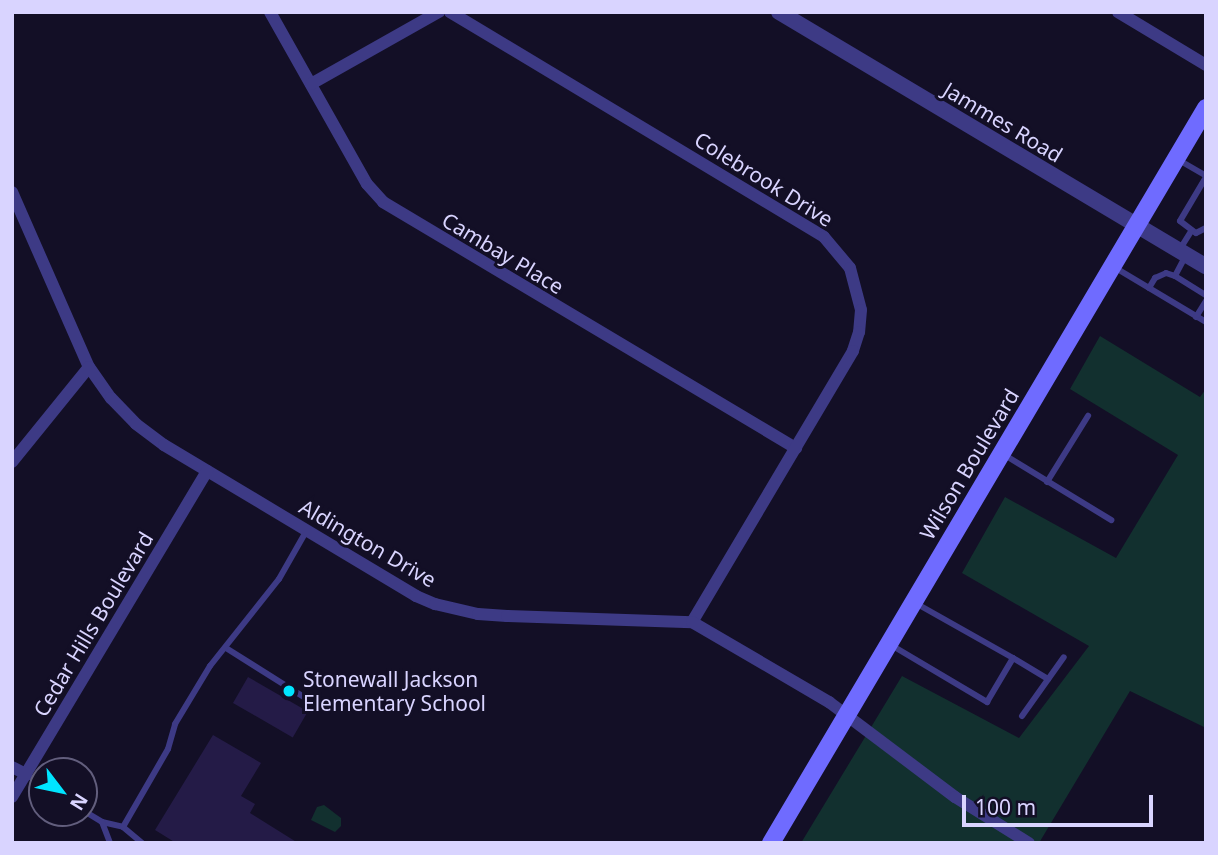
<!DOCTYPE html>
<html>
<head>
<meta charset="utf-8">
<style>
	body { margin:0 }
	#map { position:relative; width:1218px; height:855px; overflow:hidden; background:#130f26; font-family:"Noto Sans",sans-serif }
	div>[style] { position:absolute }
	.green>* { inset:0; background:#12302f }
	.building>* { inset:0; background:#241b47; transform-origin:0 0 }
	.service>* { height:6px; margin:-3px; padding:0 3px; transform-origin:3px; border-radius:3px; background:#3d3a85 }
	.minor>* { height:12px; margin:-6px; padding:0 6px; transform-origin:6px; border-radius:6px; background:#3d3a85 }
	.tertiary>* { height:16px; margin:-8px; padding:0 8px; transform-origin:8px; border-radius:8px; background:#3d3a85 }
	.secondary>* { height:18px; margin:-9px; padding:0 9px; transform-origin:9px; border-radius:9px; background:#6f6bff }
	.dots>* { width:19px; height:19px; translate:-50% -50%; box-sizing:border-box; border:4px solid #130f26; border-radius:50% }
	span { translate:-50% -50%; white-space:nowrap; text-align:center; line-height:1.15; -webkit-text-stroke:6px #130f26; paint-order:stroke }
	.street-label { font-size:21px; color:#d9d4ff }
	.poi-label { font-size:21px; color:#d9d4ff }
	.left { translate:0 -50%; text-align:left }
	.frame { position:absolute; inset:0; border:14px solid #d9d4ff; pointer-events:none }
	.north { position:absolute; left:28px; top:757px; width:70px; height:70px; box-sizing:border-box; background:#130f26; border:2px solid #625e7d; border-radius:50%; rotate:122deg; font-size:19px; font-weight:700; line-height:28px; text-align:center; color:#d9d4ff }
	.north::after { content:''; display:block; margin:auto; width:24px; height:32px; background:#00e5ff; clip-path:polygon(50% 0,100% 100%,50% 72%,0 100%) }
	.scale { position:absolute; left:962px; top:795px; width:191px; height:32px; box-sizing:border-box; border:4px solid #d9d4ff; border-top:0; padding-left:9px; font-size:21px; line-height:24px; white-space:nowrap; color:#d9d4ff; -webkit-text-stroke:5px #130f26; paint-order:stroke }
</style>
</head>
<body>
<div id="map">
	<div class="green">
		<div style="clip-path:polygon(1100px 336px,1200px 397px,1206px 389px,1206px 728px,1130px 691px,1039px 843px,801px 843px,902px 676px,1019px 738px,1089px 646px,962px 573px,1005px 497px,1116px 558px,1178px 455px,1070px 389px)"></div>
		<div style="clip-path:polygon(324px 805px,341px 818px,341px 826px,335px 832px,311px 820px,317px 807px)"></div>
	</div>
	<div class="building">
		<div style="left:248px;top:677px;width:69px;height:30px;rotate:30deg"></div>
		<div style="clip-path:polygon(213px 735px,261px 763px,241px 796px,255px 804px,250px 813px,298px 843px,176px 843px,155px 830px)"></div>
	</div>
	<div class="service">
		<div style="left:1177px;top:159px;width:34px;rotate:30deg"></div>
		<div style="left:1206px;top:177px;width:51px;rotate:120.6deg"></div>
		<div style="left:1180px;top:221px;width:20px;rotate:37deg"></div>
		<div style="left:1196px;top:233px;width:11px;rotate:-27deg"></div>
		<div style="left:1180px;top:249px;width:22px;rotate:-58deg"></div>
		<div style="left:1185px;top:257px;width:21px;rotate:118deg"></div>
		<div style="left:1175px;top:276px;width:36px;rotate:32deg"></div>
		<div style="left:1114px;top:267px;width:107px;rotate:30.9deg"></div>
		<div style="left:1149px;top:288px;width:12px;rotate:-59deg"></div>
		<div style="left:1155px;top:278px;width:12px;rotate:-24deg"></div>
		<div style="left:1166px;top:273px;width:9px;rotate:18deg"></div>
		<div style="left:1196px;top:317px;width:19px;rotate:-58deg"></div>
		<div style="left:1003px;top:454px;width:127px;rotate:31.4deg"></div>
		<div style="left:1047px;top:482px;width:78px;rotate:-58.2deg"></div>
		<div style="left:891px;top:645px;width:112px;rotate:30.7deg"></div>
		<div style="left:987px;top:702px;width:51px;rotate:-59.4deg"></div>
		<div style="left:1013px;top:658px;width:110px;rotate:-150.6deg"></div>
		<div style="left:226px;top:648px;width:115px;rotate:32.2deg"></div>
		<div style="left:1013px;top:658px;width:41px;rotate:31deg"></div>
		<div style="left:1022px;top:716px;width:72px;rotate:-54.6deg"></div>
		<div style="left:26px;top:774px;width:19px;rotate:35deg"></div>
		<div style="left:84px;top:811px;width:21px;rotate:31deg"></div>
		<div style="left:102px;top:822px;width:22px;rotate:13deg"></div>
		<div style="left:123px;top:827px;width:25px;rotate:40deg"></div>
		<div style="left:102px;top:822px;width:22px;rotate:69deg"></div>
		<div style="left:123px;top:827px;width:90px;rotate:-60deg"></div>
		<div style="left:168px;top:749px;width:26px;rotate:-74deg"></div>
		<div style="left:175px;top:724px;width:68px;rotate:-58.9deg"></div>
		<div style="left:210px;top:666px;width:111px;rotate:-51.6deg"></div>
		<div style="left:279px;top:579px;width:56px;rotate:-60.3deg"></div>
	</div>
	<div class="minor">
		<div style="left:270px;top:12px;width:197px;rotate:60.6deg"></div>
		<div style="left:367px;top:184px;width:24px;rotate:48deg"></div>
		<div style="left:383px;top:202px;width:481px;rotate:30.8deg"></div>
		<div style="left:450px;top:12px;width:436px;rotate:31deg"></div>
		<div style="left:824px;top:237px;width:40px;rotate:50deg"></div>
		<div style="left:850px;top:268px;width:43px;rotate:75.3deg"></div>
		<div style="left:861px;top:310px;width:22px;rotate:95deg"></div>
		<div style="left:859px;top:332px;width:20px;rotate:108deg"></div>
		<div style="left:853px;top:351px;width:315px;rotate:120.7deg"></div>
		<div style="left:1118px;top:12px;width:103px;rotate:31.1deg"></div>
		<div style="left:311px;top:84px;width:147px;rotate:-29.4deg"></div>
		<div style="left:12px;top:192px;width:191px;rotate:66.3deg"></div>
		<div style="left:89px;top:367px;width:38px;rotate:55deg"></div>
		<div style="left:111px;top:398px;width:36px;rotate:46deg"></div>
		<div style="left:136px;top:424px;width:35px;rotate:37deg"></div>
		<div style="left:164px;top:445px;width:294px;rotate:30.9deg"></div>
		<div style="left:416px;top:596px;width:21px;rotate:23deg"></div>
		<div style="left:435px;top:604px;width:44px;rotate:13.1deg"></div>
		<div style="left:478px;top:614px;width:29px;rotate:4deg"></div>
		<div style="left:507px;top:616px;width:185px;rotate:1.9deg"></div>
		<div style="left:692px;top:622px;width:159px;rotate:30.3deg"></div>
		<div style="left:829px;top:702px;width:158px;rotate:37deg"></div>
		<div style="left:955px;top:797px;width:87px;rotate:31.9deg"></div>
		<div style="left:12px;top:462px;width:122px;rotate:-51deg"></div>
		<div style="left:12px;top:767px;width:16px;rotate:27deg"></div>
		<div style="left:12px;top:797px;width:380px;rotate:-59.1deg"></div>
	</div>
	<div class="tertiary">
		<div style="left:779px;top:12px;width:497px;rotate:30.8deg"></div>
	</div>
	<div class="secondary">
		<div style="left:771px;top:843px;width:854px;rotate:-59.38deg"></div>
	</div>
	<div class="dots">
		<div style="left:289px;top:691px;background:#00e5ff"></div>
	</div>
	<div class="street-label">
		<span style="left:1003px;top:122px;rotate:31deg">Jammes Road</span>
		<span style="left:764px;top:179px;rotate:32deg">Colebrook Drive</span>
		<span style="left:503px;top:253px;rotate:31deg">Cambay Place</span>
		<span style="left:969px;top:464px;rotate:-59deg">Wilson Boulevard</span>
		<span style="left:368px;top:543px;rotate:30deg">Aldington Drive</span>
		<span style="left:93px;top:624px;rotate:-59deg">Cedar Hills Boulevard</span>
	</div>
	<div class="poi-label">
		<span class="left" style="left:303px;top:691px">Stonewall Jackson<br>Elementary School</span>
	</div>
	<div class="frame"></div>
	<div class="north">N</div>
	<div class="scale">100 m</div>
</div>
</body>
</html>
